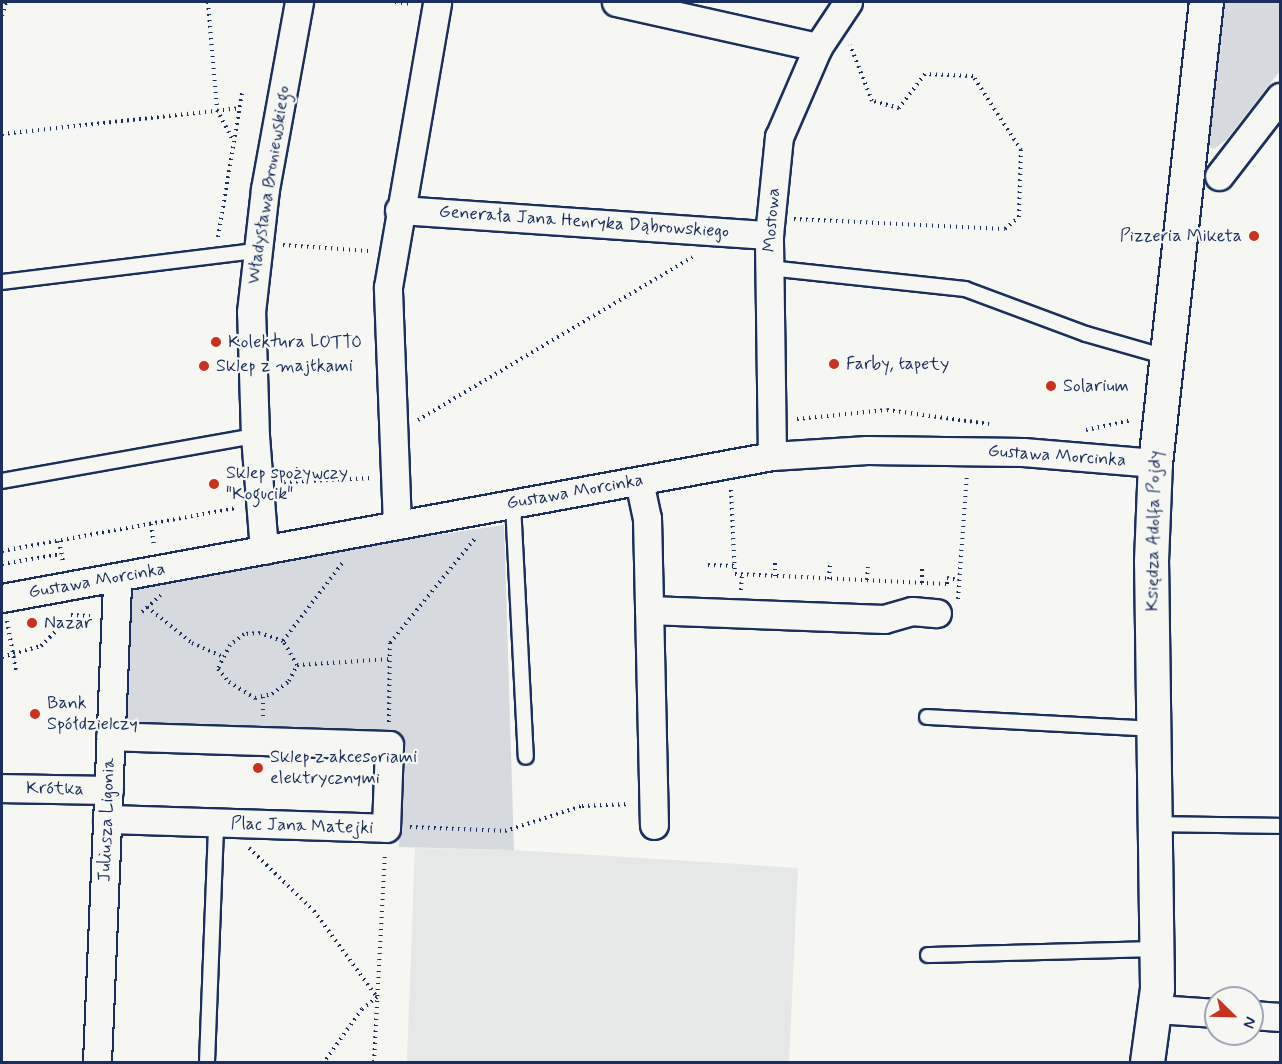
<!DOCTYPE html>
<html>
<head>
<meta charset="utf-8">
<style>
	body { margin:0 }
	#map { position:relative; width:1282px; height:1064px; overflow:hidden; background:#f6f6f2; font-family:Mynerve,sans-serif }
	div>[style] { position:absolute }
	.built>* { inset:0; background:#e6e7e7 }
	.green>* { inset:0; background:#d6d9dd }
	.path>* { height:4px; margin-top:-2px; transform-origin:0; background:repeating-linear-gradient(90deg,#1b2f5e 0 1.5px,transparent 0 6px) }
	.roads { filter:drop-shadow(2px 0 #1b2f5e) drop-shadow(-2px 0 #1b2f5e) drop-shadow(0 2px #1b2f5e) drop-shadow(0 -2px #1b2f5e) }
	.service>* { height:14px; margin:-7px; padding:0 7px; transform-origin:7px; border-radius:7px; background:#f6f6f2 }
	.minor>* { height:27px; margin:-13.5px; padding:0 13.5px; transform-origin:13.5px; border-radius:13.5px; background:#f6f6f2 }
	.tertiary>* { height:33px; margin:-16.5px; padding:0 16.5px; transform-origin:16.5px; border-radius:16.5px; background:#f6f6f2 }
	.dots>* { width:16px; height:16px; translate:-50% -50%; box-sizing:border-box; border:3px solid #f6f6f2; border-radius:50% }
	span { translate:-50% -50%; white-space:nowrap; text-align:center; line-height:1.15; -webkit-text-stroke:4.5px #f6f6f2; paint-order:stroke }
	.street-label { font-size:18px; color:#1b2f5e }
	.poi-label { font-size:18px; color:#1b2f5e }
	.right { translate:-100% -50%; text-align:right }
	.left { translate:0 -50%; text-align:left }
	.frame { position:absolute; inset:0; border:3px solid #1b2f5e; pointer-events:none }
	.north { position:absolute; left:1204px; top:986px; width:60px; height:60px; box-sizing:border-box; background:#f6f6f2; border:2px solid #9ea6b7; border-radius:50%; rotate:113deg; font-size:16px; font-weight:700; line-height:24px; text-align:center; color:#1b2f5e }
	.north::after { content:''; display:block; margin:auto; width:21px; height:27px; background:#c8321e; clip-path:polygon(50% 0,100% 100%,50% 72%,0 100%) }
</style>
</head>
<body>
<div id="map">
	<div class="built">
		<div style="clip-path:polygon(415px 848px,514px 850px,798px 868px,789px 1062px,407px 1062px)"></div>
	</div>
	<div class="green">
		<div style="clip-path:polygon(1218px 2px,1280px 2px,1280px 71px,1226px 140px,1214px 149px,1207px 145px)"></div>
		<div style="clip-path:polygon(504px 525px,514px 850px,399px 847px,403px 741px,126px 728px,130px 580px)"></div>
	</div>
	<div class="path">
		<div style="left:208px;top:2px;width:108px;rotate:85.2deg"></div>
		<div style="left:217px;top:110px;width:34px;rotate:62deg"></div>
		<div style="left:395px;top:2px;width:17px;rotate:7deg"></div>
		<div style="left:2px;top:16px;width:15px;rotate:-74deg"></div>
		<div style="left:2px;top:134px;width:239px;rotate:-6.2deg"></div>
		<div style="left:794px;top:219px;width:211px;rotate:2.7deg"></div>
		<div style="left:1005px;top:229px;width:18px;rotate:-41deg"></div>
		<div style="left:1019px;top:217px;width:67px;rotate:-88.3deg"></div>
		<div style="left:1021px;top:150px;width:88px;rotate:-123deg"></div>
		<div style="left:973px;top:76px;width:48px;rotate:-177.6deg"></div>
		<div style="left:925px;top:74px;width:43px;rotate:127.4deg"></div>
		<div style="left:899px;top:108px;width:28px;rotate:-165deg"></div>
		<div style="left:872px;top:101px;width:60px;rotate:-111.4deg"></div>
		<div style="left:218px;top:237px;width:146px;rotate:-80.5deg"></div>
		<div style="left:283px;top:245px;width:86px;rotate:4deg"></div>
		<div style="left:797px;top:419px;width:90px;rotate:-5.7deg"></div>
		<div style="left:887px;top:410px;width:103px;rotate:7.8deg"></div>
		<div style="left:418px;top:420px;width:319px;rotate:-30.7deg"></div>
		<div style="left:1086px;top:430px;width:47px;rotate:-12.3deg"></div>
		<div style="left:284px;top:482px;width:88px;rotate:-2.6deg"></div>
		<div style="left:731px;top:490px;width:84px;rotate:87.3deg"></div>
		<div style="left:735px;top:574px;width:212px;rotate:2.7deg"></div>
		<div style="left:947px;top:584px;width:6px;rotate:-90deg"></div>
		<div style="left:947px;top:578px;width:12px;rotate:9deg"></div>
		<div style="left:151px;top:524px;width:21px;rotate:82deg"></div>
		<div style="left:59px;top:541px;width:21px;rotate:79deg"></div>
		<div style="left:2px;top:551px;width:239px;rotate:-10.4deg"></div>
		<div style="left:775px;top:563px;width:13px;rotate:90deg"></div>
		<div style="left:2px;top:564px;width:60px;rotate:-9.6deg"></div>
		<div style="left:708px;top:565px;width:26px;rotate:2deg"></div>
		<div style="left:829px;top:579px;width:14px;rotate:-86deg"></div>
		<div style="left:867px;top:580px;width:13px;rotate:-86deg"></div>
		<div style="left:922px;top:583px;width:14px;rotate:-90deg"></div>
		<div style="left:741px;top:590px;width:16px;rotate:-86deg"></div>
		<div style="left:958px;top:599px;width:125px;rotate:-85.9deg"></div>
		<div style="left:147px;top:607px;width:58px;rotate:38.7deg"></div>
		<div style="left:192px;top:643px;width:32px;rotate:24deg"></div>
		<div style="left:142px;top:612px;width:25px;rotate:-42deg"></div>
		<div style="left:71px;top:615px;width:19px;rotate:3deg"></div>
		<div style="left:7px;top:621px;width:50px;rotate:79.6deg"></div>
		<div style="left:283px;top:641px;width:101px;rotate:-52.7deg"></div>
		<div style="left:2px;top:657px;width:41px;rotate:-15.8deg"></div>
		<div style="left:41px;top:646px;width:42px;rotate:-45deg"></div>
		<div style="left:297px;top:665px;width:28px;rotate:-120deg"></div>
		<div style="left:283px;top:641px;width:24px;rotate:-161deg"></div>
		<div style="left:260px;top:633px;width:16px;rotate:176deg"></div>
		<div style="left:244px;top:634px;width:18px;rotate:142deg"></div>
		<div style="left:230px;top:645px;width:27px;rotate:117deg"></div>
		<div style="left:218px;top:669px;width:17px;rotate:50deg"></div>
		<div style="left:229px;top:682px;width:31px;rotate:32deg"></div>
		<div style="left:255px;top:698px;width:17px;rotate:-13deg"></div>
		<div style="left:272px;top:694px;width:21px;rotate:-37deg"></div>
		<div style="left:289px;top:681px;width:18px;rotate:-63deg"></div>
		<div style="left:297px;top:665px;width:93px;rotate:-3.7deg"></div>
		<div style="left:263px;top:716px;width:20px;rotate:-90deg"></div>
		<div style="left:389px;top:722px;width:79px;rotate:-89.3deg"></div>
		<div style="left:390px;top:643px;width:136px;rotate:-50.9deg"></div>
		<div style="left:410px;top:827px;width:95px;rotate:2.4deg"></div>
		<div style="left:505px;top:831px;width:81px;rotate:-18deg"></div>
		<div style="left:582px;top:806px;width:48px;rotate:-2.4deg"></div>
		<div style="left:249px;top:848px;width:91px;rotate:44.1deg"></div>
		<div style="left:314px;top:911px;width:107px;rotate:53.8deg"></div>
		<div style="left:377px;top:997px;width:19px;rotate:141deg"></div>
		<div style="left:362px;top:1009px;width:65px;rotate:125.6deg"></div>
		<div style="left:374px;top:1062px;width:208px;rotate:-87deg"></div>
	</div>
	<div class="roads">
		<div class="service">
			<div style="left:769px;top:268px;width:197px;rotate:6.1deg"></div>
			<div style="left:965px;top:289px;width:129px;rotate:20.4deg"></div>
			<div style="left:1086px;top:334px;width:83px;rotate:16deg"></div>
			<div style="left:2px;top:282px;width:256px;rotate:-7deg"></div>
			<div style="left:2px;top:481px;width:257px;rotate:-10.1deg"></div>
			<div style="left:513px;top:504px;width:253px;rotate:87.1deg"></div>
			<div style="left:927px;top:717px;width:227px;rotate:3deg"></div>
			<div style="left:1156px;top:824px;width:124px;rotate:0.9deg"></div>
			<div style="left:928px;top:955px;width:230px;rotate:-1.5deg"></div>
			<div style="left:207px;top:1062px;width:239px;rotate:-87.8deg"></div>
		</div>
		<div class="minor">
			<div style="left:616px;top:2px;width:207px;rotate:12.6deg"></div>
			<div style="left:1219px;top:176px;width:100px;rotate:-52.3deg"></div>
			<div style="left:399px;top:210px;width:371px;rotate:3.9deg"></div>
			<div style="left:772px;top:456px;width:221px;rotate:-90.8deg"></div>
			<div style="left:769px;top:235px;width:99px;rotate:-84.2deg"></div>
			<div style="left:779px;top:137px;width:98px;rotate:-66.6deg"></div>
			<div style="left:818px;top:47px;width:54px;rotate:-56.3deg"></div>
			<div style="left:639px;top:481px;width:38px;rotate:78deg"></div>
			<div style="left:647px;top:518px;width:307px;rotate:88.7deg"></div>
			<div style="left:397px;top:525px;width:238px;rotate:-92.2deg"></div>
			<div style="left:388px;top:287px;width:289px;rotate:-80.2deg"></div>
			<div style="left:264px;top:550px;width:114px;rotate:-94.5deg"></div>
			<div style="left:255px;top:436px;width:124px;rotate:-91.8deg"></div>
			<div style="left:251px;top:312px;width:124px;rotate:-83.5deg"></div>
			<div style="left:265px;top:189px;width:190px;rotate:-79.7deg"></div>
			<div style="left:2px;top:598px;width:783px;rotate:-10.45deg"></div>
			<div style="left:772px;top:456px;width:95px;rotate:-3.6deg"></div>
			<div style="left:867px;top:450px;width:156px;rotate:0.7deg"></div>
			<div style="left:1023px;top:452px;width:132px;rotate:4.8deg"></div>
			<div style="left:649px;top:610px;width:235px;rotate:2.2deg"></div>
			<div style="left:884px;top:619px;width:29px;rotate:-16deg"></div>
			<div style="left:912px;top:611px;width:25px;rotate:5deg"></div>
			<div style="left:2px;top:788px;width:107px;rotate:1.1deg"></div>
			<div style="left:107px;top:819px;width:279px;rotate:1.8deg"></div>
			<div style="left:386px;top:828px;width:83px;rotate:-87.9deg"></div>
			<div style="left:389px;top:745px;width:279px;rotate:-178.2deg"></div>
			<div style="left:1156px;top:1009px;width:60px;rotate:3.8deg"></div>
			<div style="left:1252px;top:1015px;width:28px;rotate:4deg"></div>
			<div style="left:97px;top:1062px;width:485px;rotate:-87.6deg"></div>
		</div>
		<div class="tertiary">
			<div style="left:1147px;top:1062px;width:75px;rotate:-82.3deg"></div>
			<div style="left:1157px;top:988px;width:427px;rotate:-90.8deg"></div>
			<div style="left:1151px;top:561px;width:98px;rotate:-87.7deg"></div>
			<div style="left:1155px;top:463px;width:464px;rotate:-83.7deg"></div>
		</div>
	</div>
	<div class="dots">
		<div style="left:1254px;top:236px;background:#c8321e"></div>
		<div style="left:216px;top:342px;background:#c8321e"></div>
		<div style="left:834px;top:364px;background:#c8321e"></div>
		<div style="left:204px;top:366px;background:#c8321e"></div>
		<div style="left:1051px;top:386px;background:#c8321e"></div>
		<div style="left:214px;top:484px;background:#c8321e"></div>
		<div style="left:32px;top:623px;background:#c8321e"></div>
		<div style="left:35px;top:714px;background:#c8321e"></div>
		<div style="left:258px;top:768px;background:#c8321e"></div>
	</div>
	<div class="street-label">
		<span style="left:269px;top:185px;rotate:-81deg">Władysława Broniewskiego</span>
		<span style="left:772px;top:220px;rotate:-86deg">Mostowa</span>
		<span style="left:584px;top:222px;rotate:4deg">Generała Jana Henryka Dąbrowskiego</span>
		<span style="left:1057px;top:456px;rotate:4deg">Gustawa Morcinka</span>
		<span style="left:575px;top:492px;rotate:-10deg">Gustawa Morcinka</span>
		<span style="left:1154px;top:531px;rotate:-89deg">Księdza Adolfa Pojdy</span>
		<span style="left:97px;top:581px;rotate:-10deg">Gustawa Morcinka</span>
		<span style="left:55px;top:789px;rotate:1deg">Krótka</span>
		<span style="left:107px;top:820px;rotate:-88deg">Juliusza Ligonia</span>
		<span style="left:302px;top:826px;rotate:2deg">Plac Jana Matejki</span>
	</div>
	<div class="poi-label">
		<span class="right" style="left:1242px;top:236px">Pizzeria Miketa</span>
		<span class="left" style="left:228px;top:342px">Kolektura LOTTO</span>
		<span class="left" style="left:846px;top:364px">Farby, tapety</span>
		<span class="left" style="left:216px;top:366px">Sklep z majtkami</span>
		<span class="left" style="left:1063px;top:386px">Solarium</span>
		<span class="left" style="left:226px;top:484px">Sklep spożywczy<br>"Kogucik"</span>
		<span class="left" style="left:44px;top:623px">Nazar</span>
		<span class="left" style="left:47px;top:714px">Bank<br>Spółdzielczy</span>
		<span class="left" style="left:270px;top:768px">Sklep z akcesoriami<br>elektrycznymi</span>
	</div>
	<div class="frame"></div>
	<div class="north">N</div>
</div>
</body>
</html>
